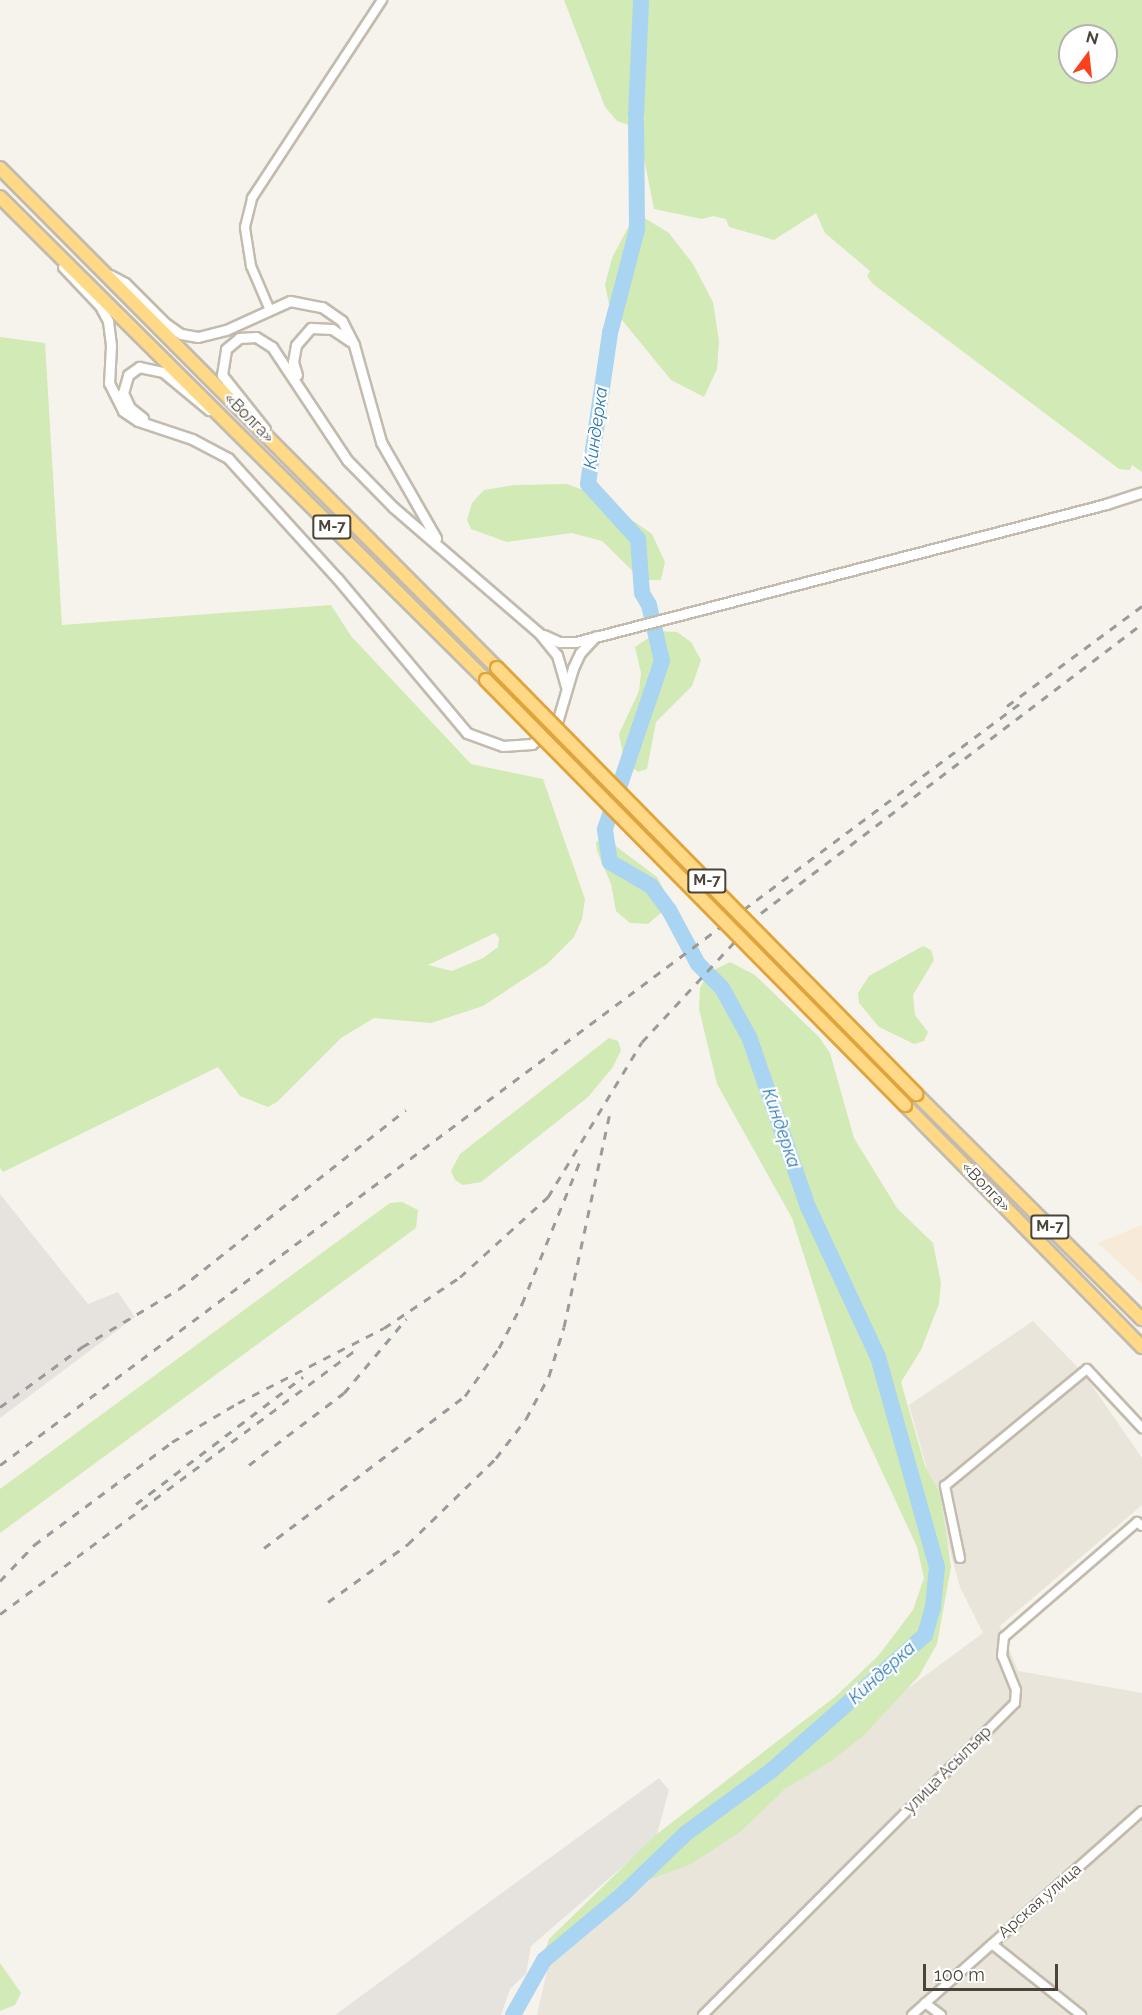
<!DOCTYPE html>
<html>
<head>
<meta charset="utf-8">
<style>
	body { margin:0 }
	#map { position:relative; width:1142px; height:2015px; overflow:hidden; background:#f6f3ec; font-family:Raleway,sans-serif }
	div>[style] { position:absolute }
	.residential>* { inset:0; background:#eae5da }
	.commercial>* { inset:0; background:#f7ead8 }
	.industrial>* { inset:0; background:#e6e2dd }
	.green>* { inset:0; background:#d2eab5 }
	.river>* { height:16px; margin:-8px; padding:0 8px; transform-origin:8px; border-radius:8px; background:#a9d4f2 }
	.roads { filter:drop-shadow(2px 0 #c2bbae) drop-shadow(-2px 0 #c2bbae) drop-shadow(0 2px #c2bbae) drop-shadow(0 -2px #c2bbae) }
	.minor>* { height:8px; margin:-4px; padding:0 4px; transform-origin:4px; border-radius:4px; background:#fff }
	.tertiary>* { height:9px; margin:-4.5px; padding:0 4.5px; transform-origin:4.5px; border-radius:4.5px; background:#fff }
	.trunk>* { height:12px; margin:-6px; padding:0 6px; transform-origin:6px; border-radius:6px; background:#ffd985 }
	.rail>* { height:3px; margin-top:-1.5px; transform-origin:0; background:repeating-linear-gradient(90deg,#9a9a9a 0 8px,transparent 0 16px) }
	.bridges { filter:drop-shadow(2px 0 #e0a43c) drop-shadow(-2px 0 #e0a43c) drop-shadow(0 2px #e0a43c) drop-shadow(0 -2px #e0a43c) }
	.trunk-bridge>* { height:12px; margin:-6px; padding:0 6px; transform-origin:6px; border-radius:6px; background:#ffd985 }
	span { translate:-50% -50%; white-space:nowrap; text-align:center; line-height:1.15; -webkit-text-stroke:4.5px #fff; paint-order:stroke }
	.shield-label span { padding:2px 4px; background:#fff; border:2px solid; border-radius:4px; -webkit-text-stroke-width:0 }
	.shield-label { font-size:15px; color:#4b4439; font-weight:700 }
	.street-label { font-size:16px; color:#4b4439 }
	.water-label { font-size:18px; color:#2e7ab2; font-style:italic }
	.north { position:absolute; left:1058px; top:24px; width:60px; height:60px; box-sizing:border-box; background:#fff; border:2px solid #b7b4b0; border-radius:50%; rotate:15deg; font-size:16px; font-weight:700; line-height:24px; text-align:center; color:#4b4439 }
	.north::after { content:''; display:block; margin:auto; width:21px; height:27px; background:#fc3f1d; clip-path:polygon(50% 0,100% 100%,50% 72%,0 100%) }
	.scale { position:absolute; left:923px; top:1964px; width:135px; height:27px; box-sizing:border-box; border:3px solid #4b4439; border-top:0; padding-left:8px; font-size:18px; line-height:21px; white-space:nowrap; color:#4b4439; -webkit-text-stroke:4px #fff; paint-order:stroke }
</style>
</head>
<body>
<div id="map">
	<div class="residential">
		<div style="clip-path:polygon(1033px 1321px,1084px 1374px,1142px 1458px,1142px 1505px,1000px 1626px,1018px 1671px,1142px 1693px,1142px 2015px,537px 2015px,548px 1966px,655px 1875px,983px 1633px,960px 1587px,909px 1405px)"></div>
	</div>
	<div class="commercial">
		<div style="clip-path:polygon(1142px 1225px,1142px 1284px,1098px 1243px)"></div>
	</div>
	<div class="industrial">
		<div style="clip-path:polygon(0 1194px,88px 1304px,118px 1292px,135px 1317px,0 1418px)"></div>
		<div style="clip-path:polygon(659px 1778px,669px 1790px,656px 1838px,531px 1946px,526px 1974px,510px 1989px,501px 2015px,335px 2015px)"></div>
	</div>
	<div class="green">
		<div style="clip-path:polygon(evenodd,564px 0,1142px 0,1142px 472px,1132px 465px,1130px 470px,1119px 469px,873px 284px,867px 276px,870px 271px,825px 233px,816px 213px,774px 240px,729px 227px,726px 219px,713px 216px,702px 219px,654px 209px,638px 128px,617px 121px,605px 107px,564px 0,1070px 36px,1106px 36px,1106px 72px,1070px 72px,1070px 36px)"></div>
		<div style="clip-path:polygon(634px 216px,643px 217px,669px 233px,693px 264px,713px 302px,719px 341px,717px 369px,704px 397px,671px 380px,609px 304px,605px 285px,612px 258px)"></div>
		<div style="clip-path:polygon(evenodd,0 337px,45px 343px,62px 625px,331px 605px,351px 636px,471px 764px,543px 779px,585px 899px,582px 919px,574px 937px,547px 964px,483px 1006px,431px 1023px,374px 1018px,341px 1038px,277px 1102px,268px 1107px,240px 1096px,218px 1067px,3px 1172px,0 1168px,0 337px,495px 933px,499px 938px,498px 947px,483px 958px,452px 971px,428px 965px,495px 933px)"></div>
		<div style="clip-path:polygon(567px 484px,596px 495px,652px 534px,665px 562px,661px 580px,642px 580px,602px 541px,572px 533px,507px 542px,471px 529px,467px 520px,472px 503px,484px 490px,514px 485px)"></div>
		<div style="clip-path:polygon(659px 631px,677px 632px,691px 642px,701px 660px,692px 686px,656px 722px,647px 769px,638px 772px,624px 761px,619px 734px,639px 691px,641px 673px,635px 647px)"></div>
		<div style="clip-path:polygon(605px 838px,657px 877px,666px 894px,662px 912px,648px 924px,630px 923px,616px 911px,611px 884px,597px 851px,596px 842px)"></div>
		<div style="clip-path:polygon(923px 946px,931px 950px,934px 960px,913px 995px,915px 1015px,928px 1032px,924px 1041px,914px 1044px,879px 1027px,859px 1003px,858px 993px,869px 976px)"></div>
		<div style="clip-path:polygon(730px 962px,755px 975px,819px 1037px,830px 1053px,854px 1138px,897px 1208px,933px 1243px,941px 1283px,939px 1304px,921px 1350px,901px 1382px,925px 1466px,940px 1494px,951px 1567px,937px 1644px,919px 1676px,862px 1737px,831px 1761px,785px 1789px,740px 1832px,691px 1864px,646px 1881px,567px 1950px,555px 1952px,546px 1948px,549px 1939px,657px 1834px,836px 1696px,878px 1656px,913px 1610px,924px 1578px,917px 1547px,853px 1409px,792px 1218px,717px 1084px,699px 1009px,700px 988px,708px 973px)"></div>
		<div style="clip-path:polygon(609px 1038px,618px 1041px,621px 1050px,613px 1067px,588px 1097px,481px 1182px,463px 1185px,455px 1180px,451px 1171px,460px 1154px)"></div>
		<div style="clip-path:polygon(402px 1202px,418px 1210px,416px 1228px,0 1533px,0 1489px,390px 1203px)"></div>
		<div style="clip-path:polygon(0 1963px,21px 1993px,15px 2005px,0 2011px)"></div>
	</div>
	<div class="river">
		<div style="left:636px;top:116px;width:116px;rotate:-87.5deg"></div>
		<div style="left:513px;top:2015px;width:63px;rotate:-60.6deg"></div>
		<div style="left:544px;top:1960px;width:104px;rotate:-39.9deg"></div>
		<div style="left:624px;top:1893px;width:85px;rotate:-44deg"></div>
		<div style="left:685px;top:1834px;width:108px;rotate:-36.3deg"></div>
		<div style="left:772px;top:1770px;width:204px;rotate:-41.4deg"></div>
		<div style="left:925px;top:1635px;width:29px;rotate:-74deg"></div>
		<div style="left:933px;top:1607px;width:40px;rotate:-84.3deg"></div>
		<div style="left:937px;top:1567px;width:218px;rotate:-105.7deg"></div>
		<div style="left:878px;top:1357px;width:166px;rotate:-115deg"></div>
		<div style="left:808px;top:1207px;width:180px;rotate:-109.1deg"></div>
		<div style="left:749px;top:1037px;width:56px;rotate:-118.9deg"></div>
		<div style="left:722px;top:988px;width:34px;rotate:-135deg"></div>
		<div style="left:698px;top:964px;width:61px;rotate:-118.2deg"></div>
		<div style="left:669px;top:910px;width:30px;rotate:-127deg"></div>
		<div style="left:651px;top:886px;width:48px;rotate:-149.7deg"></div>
		<div style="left:610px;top:862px;width:33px;rotate:-99deg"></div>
		<div style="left:605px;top:829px;width:177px;rotate:-71.3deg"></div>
		<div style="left:662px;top:661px;width:57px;rotate:-103.1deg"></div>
		<div style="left:649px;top:605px;width:14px;rotate:-120deg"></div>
		<div style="left:642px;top:593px;width:54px;rotate:-94.2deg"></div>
		<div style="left:638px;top:539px;width:74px;rotate:-132.3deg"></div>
		<div style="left:588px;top:484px;width:153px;rotate:-81.7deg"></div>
		<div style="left:610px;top:333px;width:107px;rotate:-75.4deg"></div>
		<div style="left:637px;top:229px;width:106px;rotate:-90.5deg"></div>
	</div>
	<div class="roads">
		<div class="minor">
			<div style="left:269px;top:308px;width:46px;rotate:-113.2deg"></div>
			<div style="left:251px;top:266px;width:39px;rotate:-99deg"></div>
			<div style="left:245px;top:227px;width:30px;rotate:-76deg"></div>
			<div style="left:252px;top:198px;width:237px;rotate:-56.7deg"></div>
			<div style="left:960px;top:1558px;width:74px;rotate:-101.8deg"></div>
			<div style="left:945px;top:1486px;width:184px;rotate:-39.5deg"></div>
			<div style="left:1087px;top:1369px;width:81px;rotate:47deg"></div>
			<div style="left:992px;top:1944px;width:114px;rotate:38.6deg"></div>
			<div style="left:925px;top:2003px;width:20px;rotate:37deg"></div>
			<div style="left:703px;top:2015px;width:441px;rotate:-45deg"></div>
			<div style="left:1015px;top:1703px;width:13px;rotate:-86deg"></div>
			<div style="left:1016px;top:1690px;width:37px;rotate:-112deg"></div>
			<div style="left:1002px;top:1656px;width:19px;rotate:-84deg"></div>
			<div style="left:1004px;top:1637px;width:176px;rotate:-40.8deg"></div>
			<div style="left:1137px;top:1522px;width:6px;rotate:39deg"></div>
			<div style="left:912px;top:2015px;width:307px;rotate:-41.6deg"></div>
		</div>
		<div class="tertiary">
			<div style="left:63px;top:267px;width:54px;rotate:46.5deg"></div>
			<div style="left:100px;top:306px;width:17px;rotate:62deg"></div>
			<div style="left:108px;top:321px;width:25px;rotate:83deg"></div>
			<div style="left:111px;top:346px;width:37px;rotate:93deg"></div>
			<div style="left:109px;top:383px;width:31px;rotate:63deg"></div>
			<div style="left:123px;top:411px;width:18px;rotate:34deg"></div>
			<div style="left:138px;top:421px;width:57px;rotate:18.4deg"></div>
			<div style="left:192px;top:439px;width:41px;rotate:27.8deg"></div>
			<div style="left:228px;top:458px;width:162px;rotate:47.8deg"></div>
			<div style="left:337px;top:578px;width:202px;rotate:50deg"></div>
			<div style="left:467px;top:733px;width:38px;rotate:20deg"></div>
			<div style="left:503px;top:746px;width:29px;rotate:-4deg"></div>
			<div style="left:532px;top:744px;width:36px;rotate:-44deg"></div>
			<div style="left:558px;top:719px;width:53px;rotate:-73.6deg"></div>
			<div style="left:573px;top:668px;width:17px;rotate:-65deg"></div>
			<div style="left:580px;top:653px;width:23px;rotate:-47deg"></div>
			<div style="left:110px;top:275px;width:17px;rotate:28deg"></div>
			<div style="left:125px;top:283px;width:57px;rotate:45deg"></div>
			<div style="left:165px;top:323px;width:19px;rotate:35deg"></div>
			<div style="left:181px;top:334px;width:17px;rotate:10deg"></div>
			<div style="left:198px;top:337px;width:29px;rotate:-14deg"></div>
			<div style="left:226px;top:330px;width:70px;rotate:-24.4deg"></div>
			<div style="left:290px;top:301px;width:33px;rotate:11deg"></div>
			<div style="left:322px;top:307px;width:24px;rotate:35deg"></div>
			<div style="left:342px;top:321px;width:27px;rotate:63deg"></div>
			<div style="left:354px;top:345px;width:101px;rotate:74.4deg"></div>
			<div style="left:381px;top:442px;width:111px;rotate:60.2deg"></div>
			<div style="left:297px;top:375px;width:14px;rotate:-107deg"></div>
			<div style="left:293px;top:362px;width:17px;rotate:-80deg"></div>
			<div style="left:296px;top:345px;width:23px;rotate:-49deg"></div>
			<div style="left:311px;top:328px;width:21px;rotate:3deg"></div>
			<div style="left:332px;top:329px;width:22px;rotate:34deg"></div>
			<div style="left:143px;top:418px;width:16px;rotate:-142deg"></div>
			<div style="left:130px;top:408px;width:17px;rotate:-115deg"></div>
			<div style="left:123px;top:393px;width:19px;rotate:-74deg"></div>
			<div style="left:128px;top:375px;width:14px;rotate:-36deg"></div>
			<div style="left:139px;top:367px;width:25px;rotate:12deg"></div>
			<div style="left:163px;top:372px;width:60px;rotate:39.6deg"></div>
			<div style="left:265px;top:429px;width:69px;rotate:-128.5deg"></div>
			<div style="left:222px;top:375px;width:26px;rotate:-81deg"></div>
			<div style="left:226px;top:349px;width:17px;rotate:-40deg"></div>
			<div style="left:239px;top:338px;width:17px;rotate:-3deg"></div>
			<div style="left:256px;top:337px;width:19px;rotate:32deg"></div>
			<div style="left:272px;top:347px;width:136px;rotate:56.4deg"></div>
			<div style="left:347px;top:460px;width:66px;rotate:45.6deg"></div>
			<div style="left:393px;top:507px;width:193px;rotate:40.8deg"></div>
			<div style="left:539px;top:633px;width:28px;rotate:51deg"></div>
			<div style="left:557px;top:655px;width:33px;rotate:74deg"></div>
			<div style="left:544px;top:635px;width:17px;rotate:25deg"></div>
			<div style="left:559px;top:642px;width:17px"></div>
			<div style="left:576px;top:642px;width:548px;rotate:-14.59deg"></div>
			<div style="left:1106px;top:504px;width:38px;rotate:-18deg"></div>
		</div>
		<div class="trunk">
			<div style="left:0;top:168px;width:705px;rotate:45.17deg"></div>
			<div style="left:0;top:197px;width:685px;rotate:44.82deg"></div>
			<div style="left:916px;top:1094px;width:319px;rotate:44.9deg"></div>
			<div style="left:905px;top:1105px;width:339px;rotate:45.6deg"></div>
		</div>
	</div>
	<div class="rail">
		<div style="left:1007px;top:706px;width:168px;rotate:-36.5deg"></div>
		<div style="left:0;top:1407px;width:102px;rotate:-36.2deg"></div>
		<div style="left:82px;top:1347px;width:113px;rotate:-30.9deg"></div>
		<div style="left:179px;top:1289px;width:289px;rotate:-38.3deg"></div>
		<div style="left:0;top:1465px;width:1272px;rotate:-36.75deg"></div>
		<div style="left:249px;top:1465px;width:119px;rotate:-37.2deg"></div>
		<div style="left:344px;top:1393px;width:97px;rotate:-50deg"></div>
		<div style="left:136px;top:1504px;width:210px;rotate:-37.3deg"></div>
		<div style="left:264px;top:1548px;width:252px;rotate:-37.1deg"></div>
		<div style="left:465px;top:1396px;width:59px;rotate:-54.7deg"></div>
		<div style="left:499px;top:1348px;width:50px;rotate:-62.4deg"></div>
		<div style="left:522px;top:1304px;width:160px;rotate:-67.9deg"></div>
		<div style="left:0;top:1581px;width:50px;rotate:-46.6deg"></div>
		<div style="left:34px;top:1545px;width:172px;rotate:-36.7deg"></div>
		<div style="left:172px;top:1442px;width:77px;rotate:-30.6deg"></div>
		<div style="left:238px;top:1403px;width:164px;rotate:-27.2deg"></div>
		<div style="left:384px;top:1328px;width:92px;rotate:-33.9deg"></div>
		<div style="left:460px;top:1277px;width:119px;rotate:-42.3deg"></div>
		<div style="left:548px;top:1197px;width:181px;rotate:-58.8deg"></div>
		<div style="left:642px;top:1042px;width:176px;rotate:-47.3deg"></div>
		<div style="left:761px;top:913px;width:478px;rotate:-37.2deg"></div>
		<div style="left:328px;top:1602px;width:99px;rotate:-35.9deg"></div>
		<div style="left:408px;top:1544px;width:123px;rotate:-44.3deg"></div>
		<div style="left:496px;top:1458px;width:49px;rotate:-52.4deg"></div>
		<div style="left:526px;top:1419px;width:49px;rotate:-61.9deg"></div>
		<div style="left:549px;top:1376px;width:51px;rotate:-73deg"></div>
		<div style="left:564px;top:1327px;width:224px;rotate:-77.9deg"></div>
		<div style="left:0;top:1614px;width:443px;rotate:-36.6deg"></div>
	</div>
	<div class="bridges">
		<div class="trunk-bridge">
			<div style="left:497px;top:668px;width:598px;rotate:45.47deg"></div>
			<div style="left:486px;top:680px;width:597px;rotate:45.41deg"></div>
		</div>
	</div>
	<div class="shield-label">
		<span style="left:332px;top:527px">М-7</span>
		<span style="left:707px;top:881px">М-7</span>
		<span style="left:1050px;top:1227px">М-7</span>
	</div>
	<div class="street-label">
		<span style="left:249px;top:418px;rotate:45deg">«Волга»</span>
		<span style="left:986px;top:1187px;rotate:46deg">«Волга»</span>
		<span style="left:948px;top:1770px;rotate:-45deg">улица Асылъяр</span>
		<span style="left:1040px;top:1901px;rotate:-41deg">Арская улица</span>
	</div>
	<div class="water-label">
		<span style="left:596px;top:428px;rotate:-82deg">Киндерка</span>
		<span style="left:781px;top:1128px;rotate:71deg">Киндерка</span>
		<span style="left:882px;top:1673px;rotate:-42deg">Киндерка</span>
	</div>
	<div class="north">N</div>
	<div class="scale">100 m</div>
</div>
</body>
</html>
